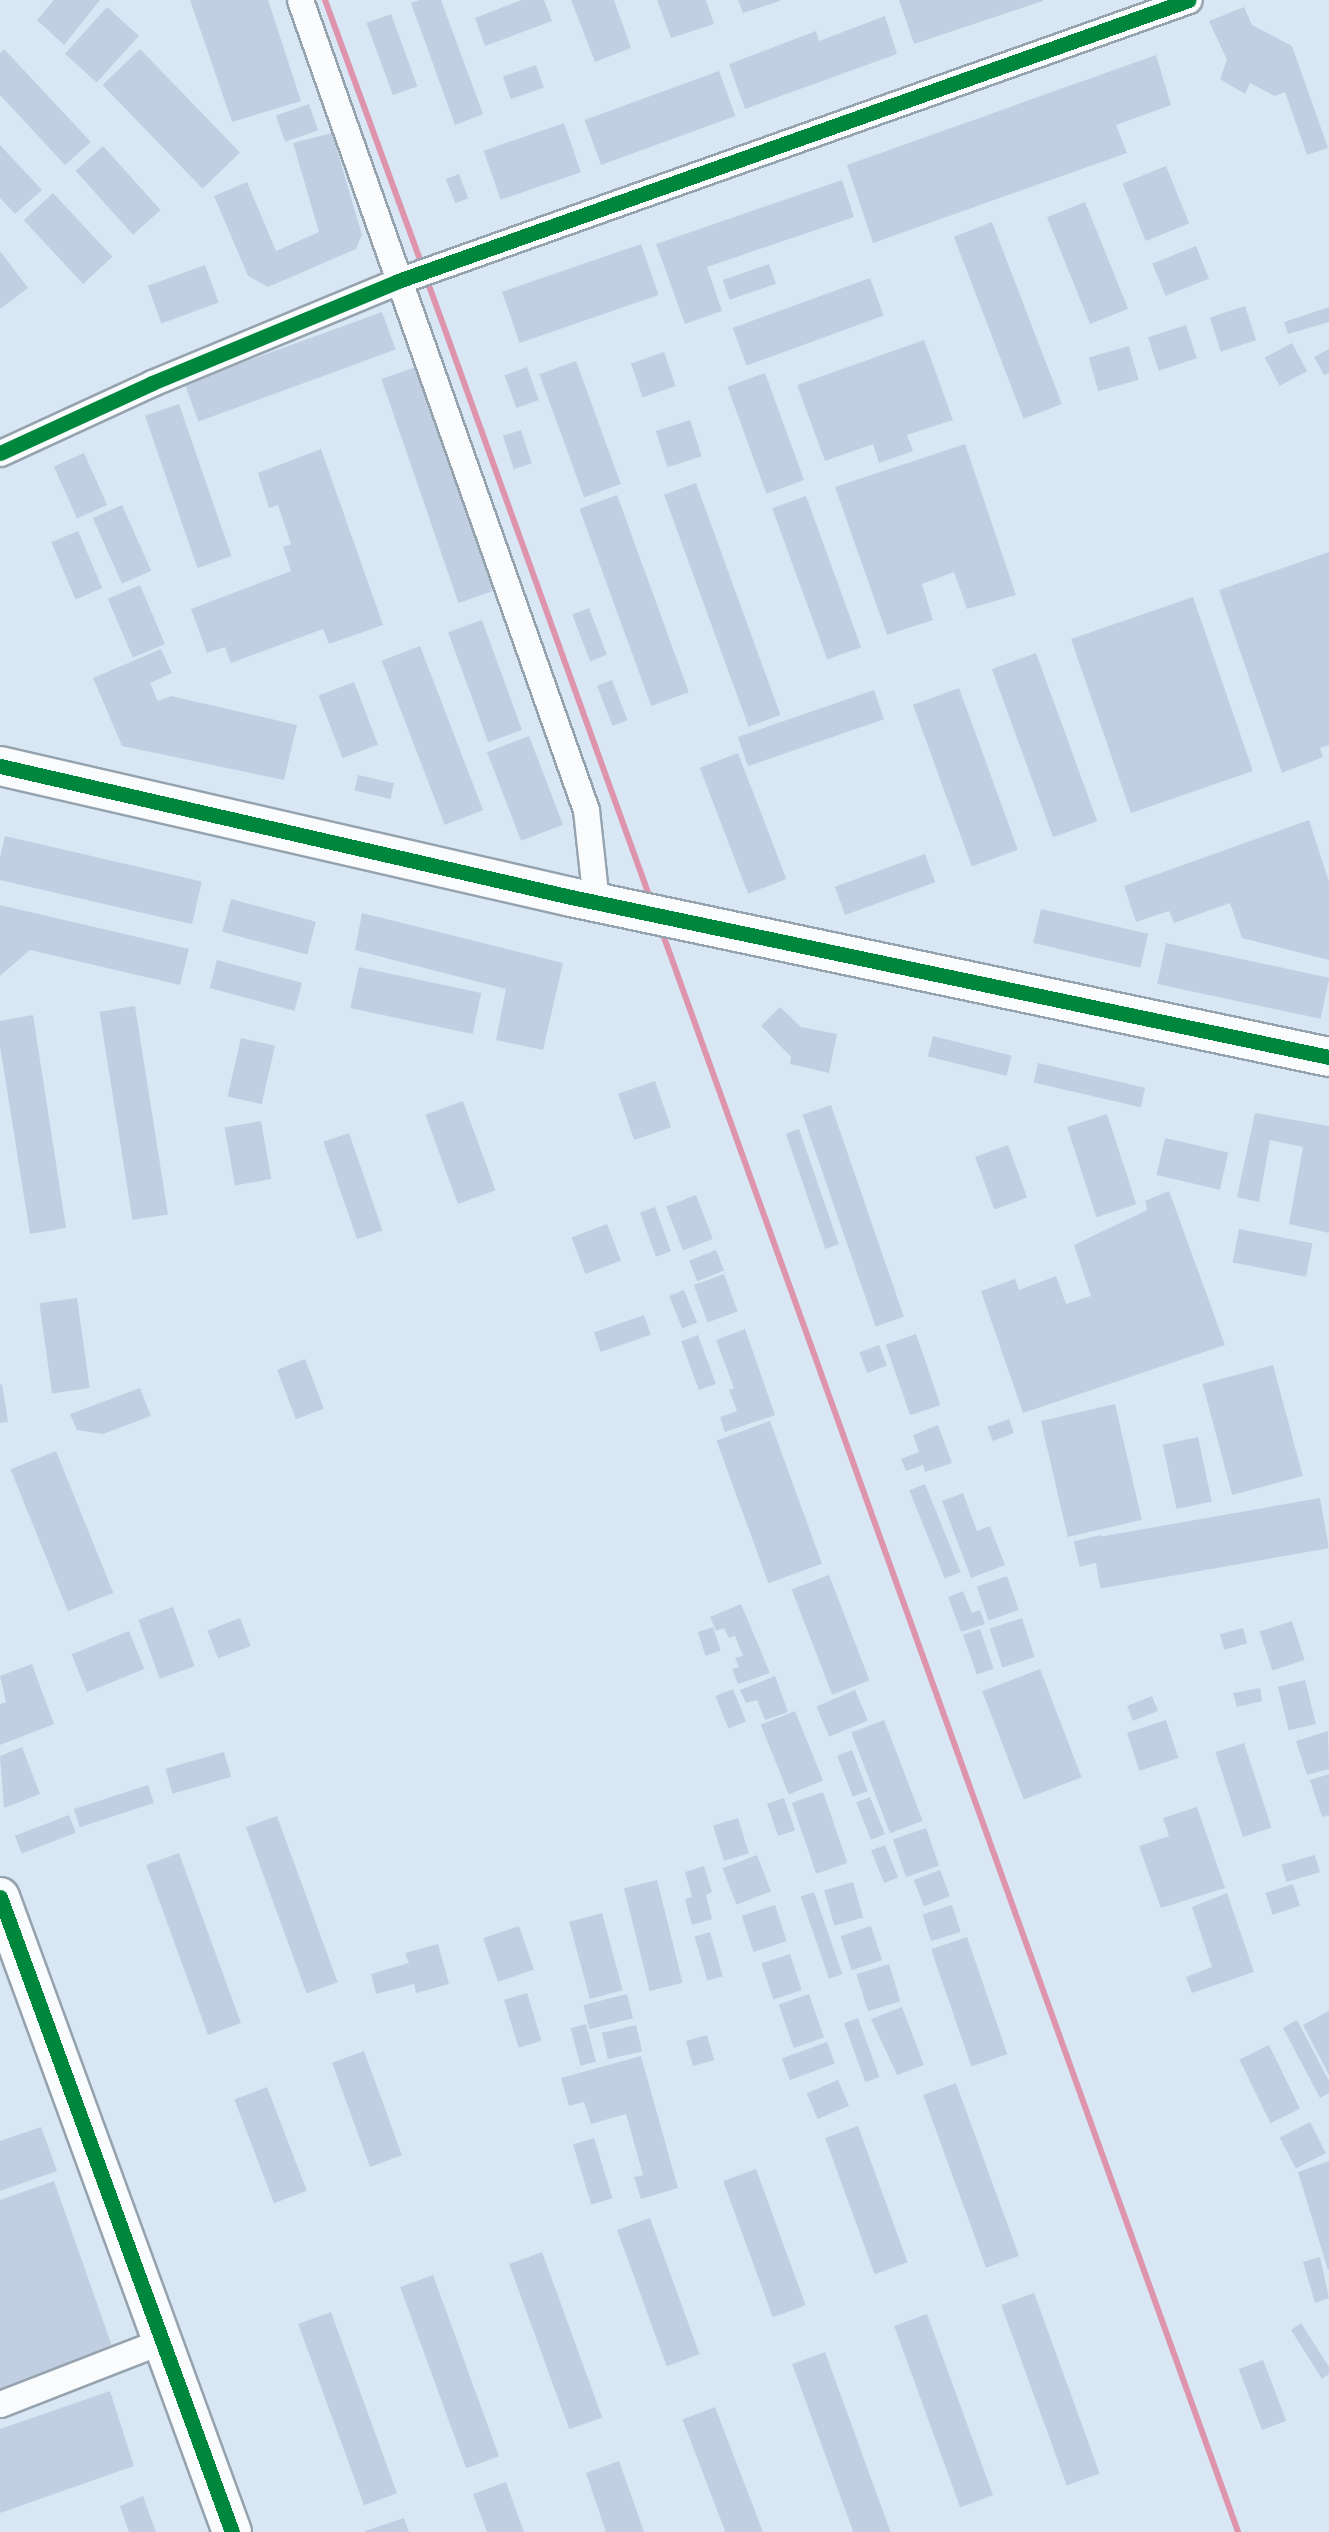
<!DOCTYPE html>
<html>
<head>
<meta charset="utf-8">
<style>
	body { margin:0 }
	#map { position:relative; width:1329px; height:2532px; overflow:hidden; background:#d9e7f4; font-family:"IBM Plex Serif",serif }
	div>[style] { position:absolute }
	.stream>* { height:6px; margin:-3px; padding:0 3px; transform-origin:3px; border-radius:3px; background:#dd94ac }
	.building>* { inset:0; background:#c2cfe3; transform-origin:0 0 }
	.roads { filter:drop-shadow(2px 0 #95a3af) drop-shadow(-2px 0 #95a3af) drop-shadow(0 2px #95a3af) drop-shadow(0 -2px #95a3af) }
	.street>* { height:25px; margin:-12.5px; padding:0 12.5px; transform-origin:12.5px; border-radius:12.5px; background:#f9fbfd }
	.secondary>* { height:38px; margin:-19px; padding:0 19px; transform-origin:19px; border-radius:19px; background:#f9fbfd }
	.cycleway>* { height:15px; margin:-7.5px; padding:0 7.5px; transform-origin:7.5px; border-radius:7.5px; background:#00873e }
	span { translate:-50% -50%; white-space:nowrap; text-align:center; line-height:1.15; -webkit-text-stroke:8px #fff; paint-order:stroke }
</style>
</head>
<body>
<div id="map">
	<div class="stream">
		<div style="left:325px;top:0;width:285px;rotate:69.9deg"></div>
		<div style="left:427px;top:280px;width:657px;rotate:70.16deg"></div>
		<div style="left:661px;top:929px;width:1704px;rotate:70.2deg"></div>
	</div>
	<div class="building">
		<div style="clip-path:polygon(54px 0,100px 0,64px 45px,37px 20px)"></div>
		<div style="clip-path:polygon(190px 0,268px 0,301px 101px,232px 122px)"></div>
		<div style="clip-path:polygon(419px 0,441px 0,483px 114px,455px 125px,411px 3px)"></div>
		<div style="clip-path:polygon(522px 0,544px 0,552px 21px,485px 46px,475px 18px)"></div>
		<div style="clip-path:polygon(571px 0,614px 0,631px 48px,595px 62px)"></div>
		<div style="clip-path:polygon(657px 0,706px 0,714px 24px,671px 38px)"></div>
		<div style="clip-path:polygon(738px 0,780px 0,780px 1px,743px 13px)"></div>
		<div style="clip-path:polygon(899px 0,1043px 0,1043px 1px,914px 44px)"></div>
		<div style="left:107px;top:7px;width:43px;height:63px;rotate:42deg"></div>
		<div style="clip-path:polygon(1244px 7px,1252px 25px,1292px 46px,1328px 148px,1307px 155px,1285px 92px,1275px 96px,1250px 83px,1245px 94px,1220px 79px,1227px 60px,1209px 21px)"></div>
		<div style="left:391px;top:14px;width:77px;height:26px;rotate:70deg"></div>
		<div style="clip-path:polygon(885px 16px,897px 54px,745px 109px,729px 64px,816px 31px,819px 41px)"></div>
		<div style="clip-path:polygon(4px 49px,91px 142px,65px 165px,0 95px,0 53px)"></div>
		<div style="left:140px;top:49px;width:144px;height:52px;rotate:46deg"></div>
		<div style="clip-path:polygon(1156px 55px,1171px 105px,1116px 125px,1127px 153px,873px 243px,847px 165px)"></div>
		<div style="left:536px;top:65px;width:24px;height:35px;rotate:71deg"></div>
		<div style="left:719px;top:71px;width:48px;height:143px;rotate:70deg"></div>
		<div style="left:309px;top:104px;width:28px;height:35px;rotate:71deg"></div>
		<div style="left:564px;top:123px;width:52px;height:85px;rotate:71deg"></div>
		<div style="clip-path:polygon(332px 133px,362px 235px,356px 249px,268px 287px,248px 276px,214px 196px,247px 182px,276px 251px,319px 232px,293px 143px)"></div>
		<div style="clip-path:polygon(0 145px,42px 190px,15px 214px,0 198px)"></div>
		<div style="left:103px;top:146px;width:86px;height:37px;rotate:48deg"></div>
		<div style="left:1166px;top:166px;width:62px;height:47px;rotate:68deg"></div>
		<div style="left:459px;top:174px;width:26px;height:14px;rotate:69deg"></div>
		<div style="clip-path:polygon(842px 180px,854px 217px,707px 267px,722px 311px,685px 324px,656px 244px)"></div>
		<div style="left:53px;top:193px;width:87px;height:40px;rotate:47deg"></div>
		<div style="left:1085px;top:202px;width:115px;height:41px;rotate:68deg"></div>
		<div style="left:992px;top:222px;width:195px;height:41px;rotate:69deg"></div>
		<div style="left:641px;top:244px;width:54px;height:147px;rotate:71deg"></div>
		<div style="left:1196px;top:246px;width:35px;height:47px;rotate:68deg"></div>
		<div style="clip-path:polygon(0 251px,28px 288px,0 309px)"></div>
		<div style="left:769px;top:264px;width:21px;height:49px;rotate:71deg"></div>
		<div style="left:205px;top:265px;width:40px;height:61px;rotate:70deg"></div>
		<div style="left:870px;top:278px;width:40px;height:146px;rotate:70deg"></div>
		<div style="left:1245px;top:306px;width:36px;height:37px;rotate:72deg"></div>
		<div style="clip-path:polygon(1329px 307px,1329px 322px,1288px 334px,1284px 322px)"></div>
		<div style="left:382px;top:312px;width:40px;height:210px;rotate:70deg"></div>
		<div style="left:1186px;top:325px;width:35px;height:40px;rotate:72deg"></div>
		<div style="clip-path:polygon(924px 340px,953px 420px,907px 435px,913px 451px,879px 463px,873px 444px,825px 461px,797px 385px)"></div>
		<div style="left:1292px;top:343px;width:32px;height:31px;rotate:62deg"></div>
		<div style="left:1129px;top:346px;width:35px;height:42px;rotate:74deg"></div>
		<div style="clip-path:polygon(1329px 349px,1329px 373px,1324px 375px,1314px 357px)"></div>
		<div style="left:664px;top:352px;width:36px;height:35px;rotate:71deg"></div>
		<div style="left:576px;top:361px;width:131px;height:39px;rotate:70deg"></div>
		<div style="left:422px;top:365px;width:237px;height:43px;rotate:71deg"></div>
		<div style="left:527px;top:367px;width:35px;height:24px;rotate:70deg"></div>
		<div style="left:765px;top:373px;width:114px;height:40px;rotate:70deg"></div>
		<div style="left:179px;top:404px;width:161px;height:36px;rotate:71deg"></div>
		<div style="left:690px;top:420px;width:38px;height:36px;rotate:72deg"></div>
		<div style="left:521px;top:430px;width:35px;height:19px;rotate:72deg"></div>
		<div style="clip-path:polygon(965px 444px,1016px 595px,967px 609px,954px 572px,922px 584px,933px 620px,887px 635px,835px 487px)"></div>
		<div style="clip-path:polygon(321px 449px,383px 625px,329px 644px,323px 629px,231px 663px,225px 647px,207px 653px,191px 609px,291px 571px,283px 547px,291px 544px,278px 505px,269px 508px,258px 473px)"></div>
		<div style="left:84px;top:453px;width:57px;height:33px;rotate:66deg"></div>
		<div style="left:696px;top:483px;width:247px;height:34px;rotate:70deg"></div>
		<div style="left:617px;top:495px;width:210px;height:40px;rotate:70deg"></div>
		<div style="left:806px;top:496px;width:161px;height:36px;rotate:70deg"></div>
		<div style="left:122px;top:505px;width:72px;height:32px;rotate:66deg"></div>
		<div style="left:78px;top:531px;width:62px;height:29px;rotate:67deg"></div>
		<div style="clip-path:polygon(1329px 552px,1329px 745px,1320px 748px,1323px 757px,1282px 773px,1219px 590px)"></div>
		<div style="left:140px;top:585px;width:64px;height:35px;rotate:67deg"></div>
		<div style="left:1193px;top:597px;width:184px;height:129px;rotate:71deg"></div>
		<div style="left:589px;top:608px;width:50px;height:18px;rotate:69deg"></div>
		<div style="left:482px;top:620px;width:117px;height:36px;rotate:70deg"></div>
		<div style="left:420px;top:646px;width:176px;height:41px;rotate:69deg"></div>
		<div style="clip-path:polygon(161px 649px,172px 673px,150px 683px,158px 701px,171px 696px,297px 725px,284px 780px,122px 746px,93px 678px)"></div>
		<div style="left:1036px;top:653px;width:179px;height:47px;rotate:70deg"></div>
		<div style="left:612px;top:680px;width:43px;height:16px;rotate:69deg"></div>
		<div style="left:354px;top:682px;width:67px;height:38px;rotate:69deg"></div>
		<div style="left:959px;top:688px;width:172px;height:49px;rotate:70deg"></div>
		<div style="left:874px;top:690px;width:31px;height:144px;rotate:71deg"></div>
		<div style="left:529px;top:736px;width:95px;height:45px;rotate:69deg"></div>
		<div style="left:738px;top:753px;width:135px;height:41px;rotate:69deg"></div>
		<div style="left:358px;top:775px;width:37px;height:16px;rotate:13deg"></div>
		<div style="clip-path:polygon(1309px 820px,1329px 882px,1329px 960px,1242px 938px,1230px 903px,1174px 923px,1169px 911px,1136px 922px,1124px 886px)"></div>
		<div style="left:5px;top:836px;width:202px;height:44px;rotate:13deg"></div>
		<div style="left:925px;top:854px;width:30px;height:96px;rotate:70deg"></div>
		<div style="left:231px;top:899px;width:88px;height:34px;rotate:15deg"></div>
		<div style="clip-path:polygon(0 905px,189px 949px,180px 985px,30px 950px,0 976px)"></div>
		<div style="left:1041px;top:909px;width:110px;height:35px;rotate:13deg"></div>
		<div style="clip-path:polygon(362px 913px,563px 963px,543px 1050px,496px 1040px,506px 989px,355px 950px)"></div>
		<div style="left:1166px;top:943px;width:167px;height:42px;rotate:12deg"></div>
		<div style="left:217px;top:960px;width:88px;height:29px;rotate:15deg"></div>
		<div style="left:359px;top:967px;width:125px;height:42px;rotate:12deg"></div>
		<div style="left:135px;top:1006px;width:211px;height:36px;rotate:81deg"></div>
		<div style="clip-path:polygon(780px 1007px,801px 1027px,837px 1034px,829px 1073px,790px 1064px,791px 1057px,761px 1026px)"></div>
		<div style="clip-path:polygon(33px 1015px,66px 1228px,30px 1234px,0 1046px,0 1021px)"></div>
		<div style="left:933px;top:1036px;width:81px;height:21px;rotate:14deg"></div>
		<div style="left:241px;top:1038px;width:35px;height:60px;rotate:13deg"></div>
		<div style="left:1038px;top:1063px;width:110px;height:20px;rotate:13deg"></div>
		<div style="left:655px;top:1081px;width:49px;height:39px;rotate:71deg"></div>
		<div style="left:463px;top:1101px;width:95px;height:40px;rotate:70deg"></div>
		<div style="left:831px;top:1105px;width:224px;height:30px;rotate:71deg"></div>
		<div style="clip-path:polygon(1255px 1113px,1329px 1126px,1329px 1233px,1289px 1224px,1303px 1147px,1270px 1140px,1259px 1202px,1237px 1197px)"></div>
		<div style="left:1107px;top:1114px;width:95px;height:42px;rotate:72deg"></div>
		<div style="left:261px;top:1121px;width:59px;height:37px;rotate:80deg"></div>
		<div style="left:799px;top:1129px;width:122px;height:14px;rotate:71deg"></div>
		<div style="left:349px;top:1133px;width:103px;height:27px;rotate:71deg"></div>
		<div style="left:1165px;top:1138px;width:65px;height:38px;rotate:13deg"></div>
		<div style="left:1008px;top:1145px;width:56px;height:35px;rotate:70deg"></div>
		<div style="clip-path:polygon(1169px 1191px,1225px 1345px,1023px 1413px,981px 1291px,1015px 1279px,1019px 1290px,1056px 1276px,1066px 1304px,1091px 1296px,1074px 1245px,1147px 1210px,1145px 1201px)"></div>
		<div style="left:696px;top:1195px;width:47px;height:32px;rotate:69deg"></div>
		<div style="left:655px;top:1207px;width:47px;height:16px;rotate:70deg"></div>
		<div style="left:607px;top:1224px;width:39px;height:38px;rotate:69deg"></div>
		<div style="left:1239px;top:1229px;width:75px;height:34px;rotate:11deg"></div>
		<div style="left:716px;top:1250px;width:22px;height:29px;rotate:68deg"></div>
		<div style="left:724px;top:1274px;width:40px;height:32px;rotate:70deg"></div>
		<div style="left:684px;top:1290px;width:35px;height:16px;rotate:68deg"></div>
		<div style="left:77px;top:1298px;width:91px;height:38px;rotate:82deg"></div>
		<div style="left:644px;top:1315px;width:21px;height:53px;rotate:71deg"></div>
		<div style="clip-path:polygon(745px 1329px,775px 1415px,725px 1432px,720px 1417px,737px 1411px,729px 1390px,734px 1388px,716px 1340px)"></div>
		<div style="left:916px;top:1334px;width:75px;height:32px;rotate:71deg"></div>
		<div style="left:698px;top:1335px;width:52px;height:18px;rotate:70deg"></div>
		<div style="left:879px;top:1345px;width:22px;height:21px;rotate:69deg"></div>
		<div style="left:305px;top:1359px;width:53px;height:30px;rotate:69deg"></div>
		<div style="left:1273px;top:1365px;width:115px;height:73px;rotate:75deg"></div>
		<div style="clip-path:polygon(2px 1384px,8px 1422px,0 1423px,0 1385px)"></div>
		<div style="clip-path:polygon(140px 1388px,151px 1416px,103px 1434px,77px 1430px,70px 1414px)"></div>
		<div style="left:1115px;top:1404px;width:119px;height:76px;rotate:77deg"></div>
		<div style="left:1009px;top:1419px;width:15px;height:23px;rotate:70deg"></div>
		<div style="left:770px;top:1421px;width:152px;height:57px;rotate:70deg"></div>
		<div style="clip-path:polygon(938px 1425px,952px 1463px,925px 1472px,923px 1465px,906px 1471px,901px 1459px,919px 1452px,913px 1435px)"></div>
		<div style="left:1198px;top:1437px;width:66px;height:36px;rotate:78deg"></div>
		<div style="left:56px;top:1451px;width:153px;height:49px;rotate:68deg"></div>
		<div style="left:925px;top:1484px;width:95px;height:17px;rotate:68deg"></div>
		<div style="clip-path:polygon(963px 1493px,977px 1531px,990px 1526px,1005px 1565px,971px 1578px,942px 1501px)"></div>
		<div style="left:1320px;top:1498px;width:51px;height:232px;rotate:80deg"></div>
		<div style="left:1101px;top:1535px;width:26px;height:28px;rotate:77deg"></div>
		<div style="left:829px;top:1575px;width:113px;height:40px;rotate:69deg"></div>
		<div style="left:1007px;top:1576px;width:36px;height:32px;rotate:71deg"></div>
		<div style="clip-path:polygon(963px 1591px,972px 1613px,980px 1610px,985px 1624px,961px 1632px,948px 1597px)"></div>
		<div style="clip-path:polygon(741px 1604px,770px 1673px,738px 1684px,732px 1669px,739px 1667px,735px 1658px,743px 1656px,735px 1636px,729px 1638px,724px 1628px,716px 1631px,710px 1617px)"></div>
		<div style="left:173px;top:1607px;width:63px;height:37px;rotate:70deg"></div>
		<div style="left:240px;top:1618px;width:30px;height:35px;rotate:69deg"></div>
		<div style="left:1022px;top:1618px;width:41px;height:34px;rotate:72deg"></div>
		<div style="left:1292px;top:1621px;width:41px;height:34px;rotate:72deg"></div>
		<div style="left:713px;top:1627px;width:25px;height:16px;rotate:72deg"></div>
		<div style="left:1243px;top:1628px;width:16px;height:24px;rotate:75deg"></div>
		<div style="left:980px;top:1629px;width:42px;height:18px;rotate:71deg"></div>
		<div style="left:129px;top:1631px;width:41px;height:62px;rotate:68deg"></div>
		<div style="clip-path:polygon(32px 1664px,54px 1724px,0 1745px,0 1704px,6px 1702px,0 1676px)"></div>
		<div style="left:1040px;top:1669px;width:116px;height:62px;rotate:69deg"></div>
		<div style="clip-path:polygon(775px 1676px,788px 1712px,765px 1720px,757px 1700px,746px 1703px,740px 1690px)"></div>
		<div style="left:1305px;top:1680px;width:45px;height:28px;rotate:76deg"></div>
		<div style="clip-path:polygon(1260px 1688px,1262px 1701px,1237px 1707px,1233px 1693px)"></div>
		<div style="left:733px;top:1689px;width:35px;height:19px;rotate:68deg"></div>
		<div style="left:855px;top:1690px;width:33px;height:42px;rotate:67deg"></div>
		<div style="left:1152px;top:1696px;width:16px;height:27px;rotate:68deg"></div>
		<div style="left:795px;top:1711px;width:75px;height:37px;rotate:68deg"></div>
		<div style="left:884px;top:1720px;width:108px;height:35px;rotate:69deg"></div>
		<div style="left:1166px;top:1720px;width:40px;height:41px;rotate:72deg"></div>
		<div style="clip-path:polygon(1328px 1731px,1329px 1769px,1307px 1775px,1296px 1741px)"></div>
		<div style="left:1244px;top:1743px;width:89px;height:30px;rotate:72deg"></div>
		<div style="clip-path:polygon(22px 1747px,40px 1794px,4px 1808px,0 1756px)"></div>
		<div style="left:852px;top:1750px;width:44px;height:16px;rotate:69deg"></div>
		<div style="left:224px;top:1752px;width:26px;height:61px;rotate:74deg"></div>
		<div style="clip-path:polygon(1329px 1774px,1329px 1815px,1322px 1817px,1310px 1780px)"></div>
		<div style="left:148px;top:1785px;width:19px;height:78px;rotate:72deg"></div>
		<div style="left:823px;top:1792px;width:75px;height:33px;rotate:71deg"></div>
		<div style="left:870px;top:1797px;width:40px;height:15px;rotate:68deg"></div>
		<div style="left:784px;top:1798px;width:34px;height:18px;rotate:71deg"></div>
		<div style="clip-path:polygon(1197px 1807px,1225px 1888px,1161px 1908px,1139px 1846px,1169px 1836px,1163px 1818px)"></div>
		<div style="left:69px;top:1815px;width:19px;height:58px;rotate:69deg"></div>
		<div style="left:277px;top:1816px;width:177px;height:33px;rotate:70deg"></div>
		<div style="left:738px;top:1818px;width:37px;height:26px;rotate:73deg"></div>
		<div style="left:926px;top:1828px;width:40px;height:35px;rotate:71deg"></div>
		<div style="left:885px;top:1845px;width:35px;height:15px;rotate:68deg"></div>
		<div style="left:179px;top:1853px;width:181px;height:35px;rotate:70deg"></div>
		<div style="left:757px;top:1855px;width:39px;height:37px;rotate:69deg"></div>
		<div style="left:1315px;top:1855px;width:18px;height:35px;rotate:74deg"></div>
		<div style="clip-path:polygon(704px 1866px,712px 1892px,706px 1895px,712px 1919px,692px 1925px,685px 1899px,692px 1897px,685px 1872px)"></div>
		<div style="left:940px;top:1870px;width:28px;height:28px;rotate:69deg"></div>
		<div style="left:657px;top:1880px;width:106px;height:34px;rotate:76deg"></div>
		<div style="left:853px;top:1882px;width:37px;height:30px;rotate:74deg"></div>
		<div style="left:1293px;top:1884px;width:23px;height:29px;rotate:72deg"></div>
		<div style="left:814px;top:1892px;width:87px;height:14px;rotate:71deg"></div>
		<div style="clip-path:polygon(1227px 1893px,1254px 1972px,1192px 1993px,1186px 1977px,1212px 1967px,1192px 1907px)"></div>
		<div style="left:775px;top:1905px;width:38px;height:35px;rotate:72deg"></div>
		<div style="left:952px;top:1905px;width:28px;height:31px;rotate:72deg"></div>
		<div style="left:602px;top:1913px;width:80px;height:34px;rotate:75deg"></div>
		<div style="left:519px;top:1926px;width:46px;height:38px;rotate:71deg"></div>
		<div style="left:871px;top:1926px;width:36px;height:32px;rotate:72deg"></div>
		<div style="left:710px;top:1932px;width:46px;height:16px;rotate:74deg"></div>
		<div style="left:967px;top:1937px;width:124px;height:38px;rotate:71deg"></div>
		<div style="clip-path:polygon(438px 1944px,449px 1984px,416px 1993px,414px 1984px,376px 1994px,371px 1974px,409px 1963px,405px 1953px)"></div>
		<div style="left:790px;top:1954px;width:38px;height:30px;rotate:72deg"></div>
		<div style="left:889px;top:1964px;width:39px;height:34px;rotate:73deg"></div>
		<div style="left:527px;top:1993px;width:50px;height:24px;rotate:73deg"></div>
		<div style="left:627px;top:1994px;width:25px;height:45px;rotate:76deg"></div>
		<div style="left:809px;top:1994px;width:46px;height:32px;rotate:71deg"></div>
		<div style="clip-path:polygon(902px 2007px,924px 2065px,897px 2075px,871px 2019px)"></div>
		<div style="clip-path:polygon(1329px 2011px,1329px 2075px,1303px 2025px)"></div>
		<div style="left:858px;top:2018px;width:63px;height:15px;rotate:70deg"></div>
		<div style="clip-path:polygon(1297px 2020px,1329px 2081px,1329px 2093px,1320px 2098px,1283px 2028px)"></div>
		<div style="left:586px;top:2024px;width:39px;height:16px;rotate:75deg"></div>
		<div style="left:636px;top:2025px;width:27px;height:35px;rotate:77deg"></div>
		<div style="left:707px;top:2035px;width:26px;height:22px;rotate:74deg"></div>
		<div style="left:827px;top:2042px;width:23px;height:48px;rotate:70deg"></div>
		<div style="left:1269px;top:2045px;width:71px;height:33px;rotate:64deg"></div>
		<div style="left:364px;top:2051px;width:111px;height:34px;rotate:70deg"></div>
		<div style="clip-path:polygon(641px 2056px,678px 2188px,641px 2199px,634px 2177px,643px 2175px,626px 2114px,591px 2124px,584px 2102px,569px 2106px,561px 2078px)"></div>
		<div style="left:838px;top:2080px;width:28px;height:34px;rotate:67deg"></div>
		<div style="left:956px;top:2083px;width:184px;height:35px;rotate:70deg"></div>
		<div style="left:267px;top:2087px;width:111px;height:35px;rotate:69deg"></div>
		<div style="left:1310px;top:2122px;width:35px;height:34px;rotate:63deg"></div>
		<div style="left:858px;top:2126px;width:145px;height:35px;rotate:70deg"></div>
		<div style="clip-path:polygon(41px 2127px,57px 2171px,0 2191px,0 2141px)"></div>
		<div style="left:594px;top:2138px;width:63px;height:22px;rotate:73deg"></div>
		<div style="clip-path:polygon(1329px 2161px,1329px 2270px,1328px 2270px,1298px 2172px)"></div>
		<div style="left:756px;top:2169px;width:145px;height:35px;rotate:70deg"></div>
		<div style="clip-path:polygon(54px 2181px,113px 2349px,0 2390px,0 2200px)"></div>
		<div style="left:650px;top:2218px;width:145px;height:35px;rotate:70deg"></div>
		<div style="left:542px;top:2252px;width:176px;height:35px;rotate:70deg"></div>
		<div style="clip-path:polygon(1320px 2257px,1329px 2298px,1315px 2303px,1303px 2262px)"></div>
		<div style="left:433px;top:2275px;width:193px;height:35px;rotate:70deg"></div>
		<div style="left:1034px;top:2293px;width:192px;height:35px;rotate:70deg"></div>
		<div style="left:331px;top:2312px;width:193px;height:35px;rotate:70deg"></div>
		<div style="left:927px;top:2314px;width:193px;height:35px;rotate:70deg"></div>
		<div style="clip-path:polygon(1301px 2323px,1329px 2367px,1329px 2374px,1322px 2379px,1291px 2330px)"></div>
		<div style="left:825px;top:2352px;width:192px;height:35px;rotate:70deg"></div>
		<div style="left:1263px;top:2360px;width:65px;height:26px;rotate:69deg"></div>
		<div style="clip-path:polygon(110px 2391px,134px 2466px,0 2513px,0 2429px)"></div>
		<div style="left:715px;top:2407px;width:134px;height:35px;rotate:69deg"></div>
		<div style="clip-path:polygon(619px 2461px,644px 2532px,606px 2532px,586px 2473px)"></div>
		<div style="clip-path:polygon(506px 2482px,524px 2532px,487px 2532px,473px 2494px)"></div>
		<div style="clip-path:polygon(143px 2496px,156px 2532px,129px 2532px,120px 2506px)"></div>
		<div style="clip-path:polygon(404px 2518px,409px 2532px,365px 2532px,365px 2531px)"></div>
	</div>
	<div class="roads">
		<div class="street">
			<div style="left:300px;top:0;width:859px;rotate:70.55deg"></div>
			<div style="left:586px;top:810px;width:93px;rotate:83.8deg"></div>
			<div style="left:0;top:453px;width:167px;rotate:-24.7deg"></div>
			<div style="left:152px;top:383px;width:266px;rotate:-22.5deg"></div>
			<div style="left:398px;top:281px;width:839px;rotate:-19.56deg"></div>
			<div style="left:0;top:2404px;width:174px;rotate:-21.3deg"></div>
		</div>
		<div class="secondary">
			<div style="left:0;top:766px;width:586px;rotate:12.92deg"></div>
			<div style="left:571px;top:897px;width:775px;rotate:11.92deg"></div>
			<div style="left:0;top:1897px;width:676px;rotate:69.93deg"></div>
		</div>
	</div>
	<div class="cycleway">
		<div style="left:0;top:453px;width:167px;rotate:-24.7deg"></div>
		<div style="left:152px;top:383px;width:266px;rotate:-22.5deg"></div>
		<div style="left:398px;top:281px;width:839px;rotate:-19.56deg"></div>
		<div style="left:0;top:766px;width:586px;rotate:12.92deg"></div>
		<div style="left:571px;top:897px;width:775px;rotate:11.92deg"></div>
		<div style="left:0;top:1897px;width:676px;rotate:69.93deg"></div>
	</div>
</div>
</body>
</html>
